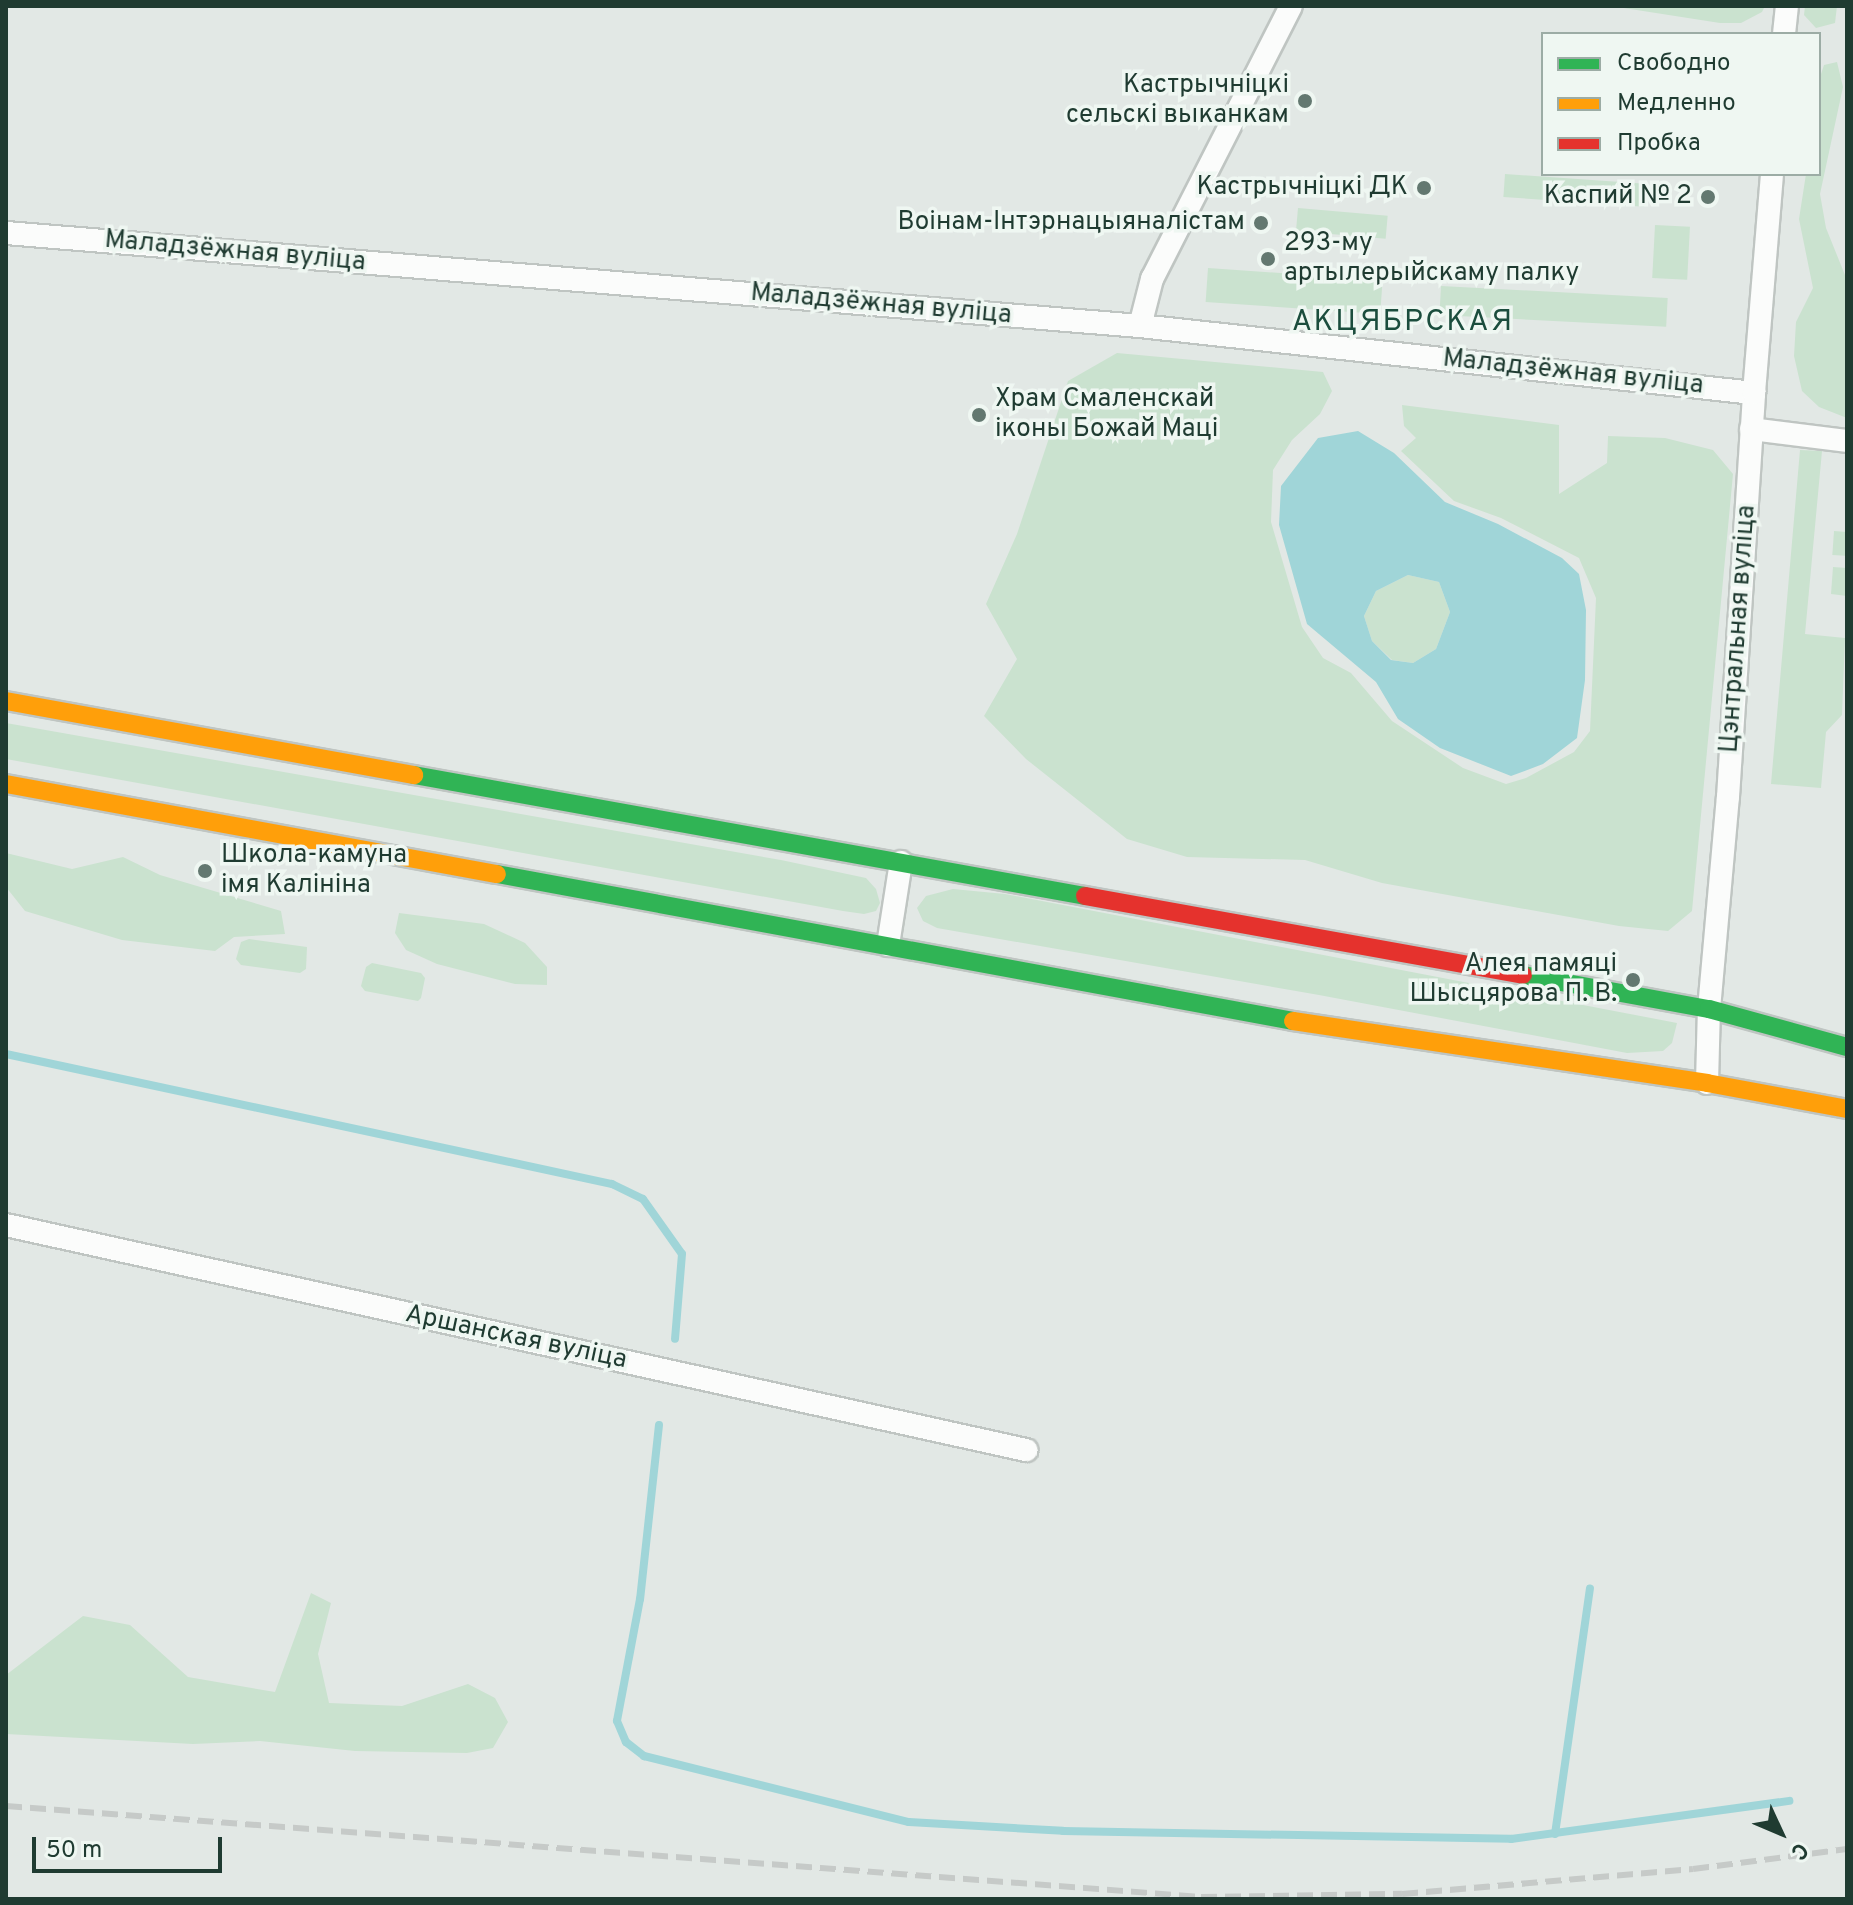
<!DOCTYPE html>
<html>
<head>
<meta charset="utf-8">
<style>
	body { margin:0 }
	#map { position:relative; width:1853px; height:1905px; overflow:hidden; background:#e2e8e5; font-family:Overpass,sans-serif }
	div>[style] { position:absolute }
	.green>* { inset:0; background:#cae2cf; transform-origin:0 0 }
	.water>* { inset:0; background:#a0d5d8 }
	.stream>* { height:8px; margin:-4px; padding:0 4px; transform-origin:4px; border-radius:4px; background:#a0d5d8 }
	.roads { filter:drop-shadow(2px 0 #bfc5c2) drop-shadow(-2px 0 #bfc5c2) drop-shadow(0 2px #bfc5c2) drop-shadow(0 -2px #bfc5c2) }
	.street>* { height:22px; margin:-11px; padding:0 11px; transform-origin:11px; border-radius:11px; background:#fbfcfb }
	.fast>* { height:18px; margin:-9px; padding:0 9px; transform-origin:9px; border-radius:9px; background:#30b455 }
	.slow>* { height:18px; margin:-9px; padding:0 9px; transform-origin:9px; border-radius:9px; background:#ff9f0a }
	.jam>* { height:18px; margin:-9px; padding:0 9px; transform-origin:9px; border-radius:9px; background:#e5322d }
	.rail>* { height:6px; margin-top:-3px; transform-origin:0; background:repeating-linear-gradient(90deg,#c6cac8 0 16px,transparent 0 24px) }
	.dots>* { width:22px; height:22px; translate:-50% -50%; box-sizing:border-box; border:4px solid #eff7f2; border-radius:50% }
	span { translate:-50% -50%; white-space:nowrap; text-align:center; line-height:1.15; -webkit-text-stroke:7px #eff7f2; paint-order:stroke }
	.poi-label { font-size:26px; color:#1f3b31 }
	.right { translate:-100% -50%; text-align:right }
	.left { translate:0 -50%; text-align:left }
	.street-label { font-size:26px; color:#1f3b31 }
	.quarter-label { font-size:30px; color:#1b4d3d; letter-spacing:2px }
	.frame { position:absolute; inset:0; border:8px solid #1f3b31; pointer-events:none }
	.legend { position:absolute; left:1541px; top:32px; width:280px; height:144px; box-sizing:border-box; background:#eff7f2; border:2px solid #9caca5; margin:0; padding:10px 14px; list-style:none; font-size:24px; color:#1f3b31 }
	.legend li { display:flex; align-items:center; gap:16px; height:40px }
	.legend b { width:40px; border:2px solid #9caca5 }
	.north { position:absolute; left:1741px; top:1793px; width:80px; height:80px; -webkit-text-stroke:6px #eff7f2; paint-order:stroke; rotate:134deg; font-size:22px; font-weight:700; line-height:32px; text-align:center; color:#1f3b31 }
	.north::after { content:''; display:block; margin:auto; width:28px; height:36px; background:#1f3b31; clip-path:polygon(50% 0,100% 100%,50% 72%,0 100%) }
	.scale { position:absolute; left:32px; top:1837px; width:190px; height:36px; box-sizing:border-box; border:4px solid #1f3b31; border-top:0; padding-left:10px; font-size:24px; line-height:28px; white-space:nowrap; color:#1f3b31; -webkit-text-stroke:6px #eff7f2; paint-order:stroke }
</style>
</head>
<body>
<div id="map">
	<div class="green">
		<div style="clip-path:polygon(1611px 6px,1765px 6px,1762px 12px,1741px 23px,1720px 23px)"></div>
		<div style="clip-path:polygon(1805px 6px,1837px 6px,1835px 23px,1816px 28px,1804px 15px)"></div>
		<div style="clip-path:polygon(1837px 62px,1843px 87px,1820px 194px,1826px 228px,1847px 280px,1847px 418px,1819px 407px,1802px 391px,1794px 356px,1796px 322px,1813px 288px,1799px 219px,1806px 174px,1819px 174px,1819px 80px,1824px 65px)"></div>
		<div style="left:1505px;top:174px;width:141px;height:23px;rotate:4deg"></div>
		<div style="left:1298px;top:208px;width:90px;height:23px;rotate:5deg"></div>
		<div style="left:1655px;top:225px;width:35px;height:53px;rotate:3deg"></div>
		<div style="left:1208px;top:268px;width:175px;height:34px;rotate:4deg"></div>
		<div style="left:1441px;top:286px;width:227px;height:29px;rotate:3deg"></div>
		<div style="clip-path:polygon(1117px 353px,1323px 372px,1332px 391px,1320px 414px,1292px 440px,1273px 470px,1271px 522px,1302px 627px,1323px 658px,1351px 673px,1392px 721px,1463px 768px,1506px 784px,1526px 778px,1574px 752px,1590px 731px,1596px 598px,1579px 558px,1501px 518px,1454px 501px,1401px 451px,1416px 438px,1404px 426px,1402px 405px,1559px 425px,1559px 494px,1607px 463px,1608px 436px,1665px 438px,1713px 450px,1733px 474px,1692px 911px,1668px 931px,1619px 926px,1382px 883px,1305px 860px,1187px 857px,1127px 839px,1026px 759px,984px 716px,1017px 659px,986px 604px,1017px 534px,1068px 381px)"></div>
		<div style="clip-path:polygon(1800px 450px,1822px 451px,1805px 634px,1845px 638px,1842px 715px,1826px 732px,1821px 788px,1771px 784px)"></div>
		<div style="left:1834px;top:531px;width:13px;height:24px;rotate:4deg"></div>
		<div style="clip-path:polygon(1833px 567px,1847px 568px,1847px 596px,1831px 594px)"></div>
		<div style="clip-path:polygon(1408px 575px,1439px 582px,1450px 612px,1436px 649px,1413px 663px,1392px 660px,1372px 641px,1364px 616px,1376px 591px)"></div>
		<div style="clip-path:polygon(6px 723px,781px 860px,866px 878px,876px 889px,880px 903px,876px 911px,864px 914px,843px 911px,6px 759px)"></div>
		<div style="clip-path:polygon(6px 853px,72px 869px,123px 857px,160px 875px,281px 911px,285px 934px,234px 937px,215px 951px,122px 940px,25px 911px,6px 887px)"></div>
		<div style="clip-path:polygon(953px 889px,1005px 894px,1677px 1023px,1672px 1043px,1663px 1051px,1627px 1053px,1319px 995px,937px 928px,923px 921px,917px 908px,926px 896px)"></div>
		<div style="clip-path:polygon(399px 913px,484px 924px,525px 943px,547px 967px,547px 985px,515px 984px,437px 964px,406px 950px,395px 933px)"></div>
		<div style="clip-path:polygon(249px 939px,307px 947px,306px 969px,300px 973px,241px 965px,236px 959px,241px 942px)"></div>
		<div style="clip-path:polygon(372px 963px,421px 973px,425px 978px,421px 998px,418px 1001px,365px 991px,361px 986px,366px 967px)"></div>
		<div style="clip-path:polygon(311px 1593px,331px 1603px,318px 1654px,329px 1703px,402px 1706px,468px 1684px,495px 1698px,508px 1722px,493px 1748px,467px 1753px,355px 1751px,260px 1741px,193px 1744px,6px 1734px,6px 1675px,83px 1616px,130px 1625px,188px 1677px,275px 1692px)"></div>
	</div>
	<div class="water">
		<div style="clip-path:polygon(evenodd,1358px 431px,1394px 453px,1445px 502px,1498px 524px,1562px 558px,1579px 574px,1586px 610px,1585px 680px,1577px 738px,1543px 764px,1511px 776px,1440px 748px,1398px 719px,1376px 682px,1307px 624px,1279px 525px,1281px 486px,1318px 438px,1358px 431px,1408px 575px,1439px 582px,1450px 612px,1436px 649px,1413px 663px,1391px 660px,1372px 641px,1364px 616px,1376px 591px,1408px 575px)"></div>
	</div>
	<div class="stream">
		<div style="left:6px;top:1054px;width:620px;rotate:12.11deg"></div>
		<div style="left:612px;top:1184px;width:34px;rotate:26deg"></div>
		<div style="left:643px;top:1199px;width:67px;rotate:54.7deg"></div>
		<div style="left:682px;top:1254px;width:85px;rotate:94.7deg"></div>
		<div style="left:659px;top:1425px;width:175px;rotate:96.2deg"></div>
		<div style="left:640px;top:1599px;width:124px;rotate:100.7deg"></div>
		<div style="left:617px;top:1721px;width:23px;rotate:67deg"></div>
		<div style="left:626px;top:1742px;width:23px;rotate:38deg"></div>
		<div style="left:644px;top:1756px;width:273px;rotate:14deg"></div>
		<div style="left:909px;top:1822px;width:154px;rotate:3.3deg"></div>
		<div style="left:1063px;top:1831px;width:448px;rotate:1deg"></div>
		<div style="left:1511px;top:1839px;width:281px;rotate:-7.8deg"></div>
		<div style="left:1555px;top:1834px;width:248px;rotate:-81.9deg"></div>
	</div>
	<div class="roads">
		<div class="street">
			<div style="left:1784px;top:34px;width:28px;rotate:-84deg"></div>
			<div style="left:6px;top:233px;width:1138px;rotate:4.69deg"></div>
			<div style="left:1140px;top:326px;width:618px;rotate:6.23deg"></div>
			<div style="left:1140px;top:326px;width:49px;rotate:-75.7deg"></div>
			<div style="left:1152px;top:279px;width:306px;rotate:-63deg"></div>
			<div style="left:1751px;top:429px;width:97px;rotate:7.1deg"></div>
			<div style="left:888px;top:945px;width:84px;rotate:-81.1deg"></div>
			<div style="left:1707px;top:1083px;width:74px;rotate:-88.5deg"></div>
			<div style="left:1709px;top:1009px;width:213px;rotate:-84.9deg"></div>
			<div style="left:1728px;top:797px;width:405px;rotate:-86.3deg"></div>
			<div style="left:1754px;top:393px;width:220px;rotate:-85.3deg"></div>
			<div style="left:6px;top:1225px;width:1045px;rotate:12.44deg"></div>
		</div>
		<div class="fast">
			<div style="left:414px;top:775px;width:682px;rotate:10.22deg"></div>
			<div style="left:497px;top:874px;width:809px;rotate:10.46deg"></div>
			<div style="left:1523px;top:975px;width:189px;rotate:10.4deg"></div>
			<div style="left:1709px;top:1009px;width:143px;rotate:15.4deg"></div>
		</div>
		<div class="slow">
			<div style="left:6px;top:701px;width:415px;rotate:10.3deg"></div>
			<div style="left:6px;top:784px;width:499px;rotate:10.4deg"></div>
			<div style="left:1293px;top:1021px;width:419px;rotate:8.5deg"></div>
			<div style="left:1707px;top:1083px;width:142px;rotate:10.5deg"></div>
		</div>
		<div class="jam">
			<div style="left:1085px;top:896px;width:445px;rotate:10.2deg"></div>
		</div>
	</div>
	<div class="rail">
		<div style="left:6px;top:1806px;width:1198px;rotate:4.35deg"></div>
		<div style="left:1201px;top:1897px;width:201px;rotate:-0.9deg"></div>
		<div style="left:1402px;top:1894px;width:292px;rotate:-4.9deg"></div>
		<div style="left:1693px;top:1869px;width:155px;rotate:-7.4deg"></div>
	</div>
	<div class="dots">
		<div style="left:1305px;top:101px;background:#637870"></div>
		<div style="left:1424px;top:188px;background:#637870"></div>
		<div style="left:1708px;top:197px;background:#637870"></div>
		<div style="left:1261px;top:223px;background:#637870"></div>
		<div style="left:1268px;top:259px;background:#637870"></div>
		<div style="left:979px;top:415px;background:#637870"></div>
		<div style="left:205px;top:871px;background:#637870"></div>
		<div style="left:1633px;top:980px;background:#637870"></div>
	</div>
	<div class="poi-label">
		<span class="right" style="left:1289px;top:101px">Кастрычніцкі<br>сельскі выканкам</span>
		<span class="right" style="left:1408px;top:188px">Кастрычніцкі ДК</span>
		<span class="right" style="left:1692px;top:197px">Каспий № 2</span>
		<span class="right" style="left:1245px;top:223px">Воінам-Інтэрнацыяналістам</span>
		<span class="left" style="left:1284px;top:259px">293-му<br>артылерыйскаму палку</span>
		<span class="left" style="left:995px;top:415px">Храм Смаленскай<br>іконы Божай Маці</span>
		<span class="left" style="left:221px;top:871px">Школа-камуна<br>імя Калініна</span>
		<span class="right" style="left:1617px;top:980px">Алея памяці<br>Шысцярова П. В.</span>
	</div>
	<div class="street-label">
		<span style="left:235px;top:252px;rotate:5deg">Маладзёжная вуліца</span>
		<span style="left:881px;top:305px;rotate:5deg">Маладзёжная вуліца</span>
		<span style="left:1573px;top:373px;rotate:6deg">Маладзёжная вуліца</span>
		<span style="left:1739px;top:629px;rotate:-86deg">Цэнтральная вуліца</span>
		<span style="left:516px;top:1338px;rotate:12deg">Аршанская вуліца</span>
	</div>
	<div class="quarter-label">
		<span style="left:1403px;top:323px">АКЦЯБРСКАЯ</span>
	</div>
	<div class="frame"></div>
	<ul class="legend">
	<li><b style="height:10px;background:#30b455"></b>Свободно</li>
	<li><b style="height:10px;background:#ff9f0a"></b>Медленно</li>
	<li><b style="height:10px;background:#e5322d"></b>Пробка</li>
	</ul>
	<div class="north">С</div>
	<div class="scale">50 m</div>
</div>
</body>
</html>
